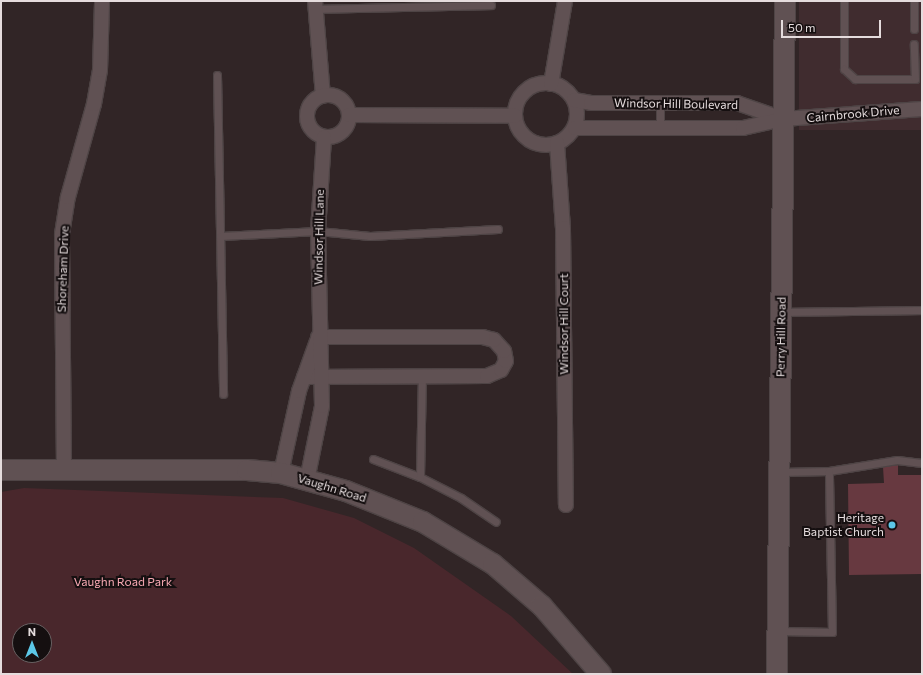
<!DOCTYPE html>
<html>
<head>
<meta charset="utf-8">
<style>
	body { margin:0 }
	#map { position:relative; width:923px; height:675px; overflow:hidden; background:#312526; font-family:Commissioner,sans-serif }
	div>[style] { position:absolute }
	.built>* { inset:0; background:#402c2f; transform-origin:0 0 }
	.green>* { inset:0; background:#49272c }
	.building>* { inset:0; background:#673940 }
	.roads { filter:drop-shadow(1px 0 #4e4445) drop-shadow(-1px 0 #4e4445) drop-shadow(0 1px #4e4445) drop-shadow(0 -1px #4e4445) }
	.lane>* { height:7px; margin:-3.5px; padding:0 3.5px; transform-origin:3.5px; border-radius:3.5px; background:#605153 }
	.street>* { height:14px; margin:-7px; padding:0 7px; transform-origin:7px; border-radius:7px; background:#605153 }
	.street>.ring { margin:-7px; padding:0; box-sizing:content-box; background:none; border:14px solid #605153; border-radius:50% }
	.secondary>* { height:20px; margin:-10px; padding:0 10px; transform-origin:10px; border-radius:10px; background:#605153 }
	.dots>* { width:11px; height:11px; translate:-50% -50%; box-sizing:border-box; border:2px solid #150f10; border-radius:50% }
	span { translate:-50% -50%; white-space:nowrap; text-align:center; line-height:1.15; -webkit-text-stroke:4px #150f10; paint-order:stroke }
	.street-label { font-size:12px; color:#e5dcdd }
	.poi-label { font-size:12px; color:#e5dcdd }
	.right { translate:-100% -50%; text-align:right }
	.park-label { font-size:12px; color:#f8a8b3 }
	.frame { position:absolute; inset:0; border:2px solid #e5dcdd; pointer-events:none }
	.north { position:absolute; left:12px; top:623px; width:40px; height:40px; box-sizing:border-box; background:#150f10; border:1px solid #686162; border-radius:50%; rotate:0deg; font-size:11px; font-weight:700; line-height:16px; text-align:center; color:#e5dcdd }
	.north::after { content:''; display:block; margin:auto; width:14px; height:18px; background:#5cc7e7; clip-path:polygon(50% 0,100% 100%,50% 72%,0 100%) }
	.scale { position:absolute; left:781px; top:20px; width:100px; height:18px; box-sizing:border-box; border:2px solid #e5dcdd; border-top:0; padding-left:5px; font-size:12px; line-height:14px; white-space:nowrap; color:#e5dcdd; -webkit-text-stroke:3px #150f10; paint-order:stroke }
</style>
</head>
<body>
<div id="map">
	<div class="built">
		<div style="left:799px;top:1px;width:123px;height:129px"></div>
	</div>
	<div class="green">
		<div style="clip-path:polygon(evenodd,24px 488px,283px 498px,354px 518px,414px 548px,511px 616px,573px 674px,1px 674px,1px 492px,24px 488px,20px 631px,44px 631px,44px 655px,20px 655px,20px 631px)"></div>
	</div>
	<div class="building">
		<div style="clip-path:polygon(898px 465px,898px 475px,922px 475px,922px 574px,849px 575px,848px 484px,884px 483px,883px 467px)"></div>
	</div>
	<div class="roads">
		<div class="lane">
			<div style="left:844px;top:1px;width:68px;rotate:90deg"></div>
			<div style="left:844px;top:69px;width:15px;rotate:42deg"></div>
			<div style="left:855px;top:79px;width:60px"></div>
			<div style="left:915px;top:79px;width:35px;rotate:-92deg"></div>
			<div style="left:914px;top:1px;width:28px;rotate:90deg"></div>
			<div style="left:315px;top:9px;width:176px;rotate:-1.3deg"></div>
			<div style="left:217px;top:75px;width:319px;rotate:88.9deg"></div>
			<div style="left:660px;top:128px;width:25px;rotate:-90deg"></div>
			<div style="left:221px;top:236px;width:97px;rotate:-3deg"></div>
			<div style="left:318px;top:231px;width:52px;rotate:5.5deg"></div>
			<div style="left:370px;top:236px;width:128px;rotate:-3.1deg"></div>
			<div style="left:783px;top:312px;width:139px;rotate:-0.8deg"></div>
			<div style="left:373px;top:459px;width:50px;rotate:21deg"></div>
			<div style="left:420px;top:477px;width:46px;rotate:27.1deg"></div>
			<div style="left:461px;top:498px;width:42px;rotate:34.4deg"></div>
			<div style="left:781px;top:472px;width:48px;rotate:-1.2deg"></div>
			<div style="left:829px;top:471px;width:69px;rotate:-9.2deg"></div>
			<div style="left:897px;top:460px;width:25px;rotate:7deg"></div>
			<div style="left:420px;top:477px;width:101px;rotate:-88.9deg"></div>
			<div style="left:779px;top:631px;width:53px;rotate:1.1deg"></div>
			<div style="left:832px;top:632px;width:161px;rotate:-91.1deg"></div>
		</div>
		<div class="street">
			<div style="left:315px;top:1px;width:95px;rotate:85.2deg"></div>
			<div class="ring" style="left:515px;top:83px;width:48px;height:48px"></div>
			<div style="left:551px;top:84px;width:84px;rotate:-80.4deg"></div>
			<div class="ring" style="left:307px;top:95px;width:28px;height:28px"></div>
			<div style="left:574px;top:100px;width:17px;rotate:10deg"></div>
			<div style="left:591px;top:103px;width:146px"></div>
			<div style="left:737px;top:103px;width:49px;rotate:19.2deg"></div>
			<div style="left:349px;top:115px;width:166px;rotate:0.3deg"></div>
			<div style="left:575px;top:128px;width:168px"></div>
			<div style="left:743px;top:128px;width:41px;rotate:-12.7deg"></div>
			<div style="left:783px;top:119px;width:139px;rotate:-4.1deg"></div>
			<div style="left:557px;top:143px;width:85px;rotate:86deg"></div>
			<div style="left:563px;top:228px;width:277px;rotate:89.4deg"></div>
			<div style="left:304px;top:377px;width:183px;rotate:-0.3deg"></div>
			<div style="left:487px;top:376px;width:15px;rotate:-23deg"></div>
			<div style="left:501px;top:370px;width:10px;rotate:-61deg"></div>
			<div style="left:506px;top:361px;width:10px;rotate:-101deg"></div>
			<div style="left:504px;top:351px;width:15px;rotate:-132deg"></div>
			<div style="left:494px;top:340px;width:11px;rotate:-165deg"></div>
			<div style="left:483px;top:337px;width:165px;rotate:180deg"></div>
			<div style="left:64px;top:469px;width:235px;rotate:-90.5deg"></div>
			<div style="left:62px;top:234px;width:37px;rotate:-81deg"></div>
			<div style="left:68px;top:197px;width:97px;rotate:-74.4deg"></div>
			<div style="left:94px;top:104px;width:35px;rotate:-80deg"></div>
			<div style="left:100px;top:70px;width:69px;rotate:-88.3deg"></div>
			<div style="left:281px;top:473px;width:84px;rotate:-77.6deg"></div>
			<div style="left:299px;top:391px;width:53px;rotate:-70.2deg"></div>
			<div style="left:307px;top:480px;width:76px;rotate:-78.5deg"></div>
			<div style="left:322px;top:406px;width:175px;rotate:-91.3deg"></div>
			<div style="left:318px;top:231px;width:94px;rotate:-86.3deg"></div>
		</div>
		<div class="secondary">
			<div style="left:1px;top:470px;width:246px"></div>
			<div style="left:247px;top:470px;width:34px;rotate:5deg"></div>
			<div style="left:281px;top:473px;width:67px;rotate:15.5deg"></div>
			<div style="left:346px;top:491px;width:83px;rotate:21.9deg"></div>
			<div style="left:423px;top:522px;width:82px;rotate:31deg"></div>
			<div style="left:493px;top:564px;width:65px;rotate:40.6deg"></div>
			<div style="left:542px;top:606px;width:90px;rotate:49.1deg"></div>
			<div style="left:777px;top:674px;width:673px;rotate:-89.32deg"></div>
		</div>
	</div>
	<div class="dots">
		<div style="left:892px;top:525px;background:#5cc7e7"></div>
	</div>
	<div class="street-label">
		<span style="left:676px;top:104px;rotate:1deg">Windsor Hill Boulevard</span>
		<span style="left:853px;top:114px;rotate:-5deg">Cairnbrook Drive</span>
		<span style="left:319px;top:237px;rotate:-89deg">Windsor Hill Lane</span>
		<span style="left:63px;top:269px;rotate:-88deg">Shoreham Drive</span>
		<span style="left:564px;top:324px;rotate:-90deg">Windsor Hill Court</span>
		<span style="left:781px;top:337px;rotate:-89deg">Perry Hill Road</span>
		<span style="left:332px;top:488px;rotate:17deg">Vaughn Road</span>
	</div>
	<div class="poi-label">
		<span class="right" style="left:884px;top:525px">Heritage<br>Baptist Church</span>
	</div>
	<div class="park-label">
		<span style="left:123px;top:582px">Vaughn Road Park</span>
	</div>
	<div class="frame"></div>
	<div class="north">N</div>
	<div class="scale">50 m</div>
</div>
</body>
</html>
